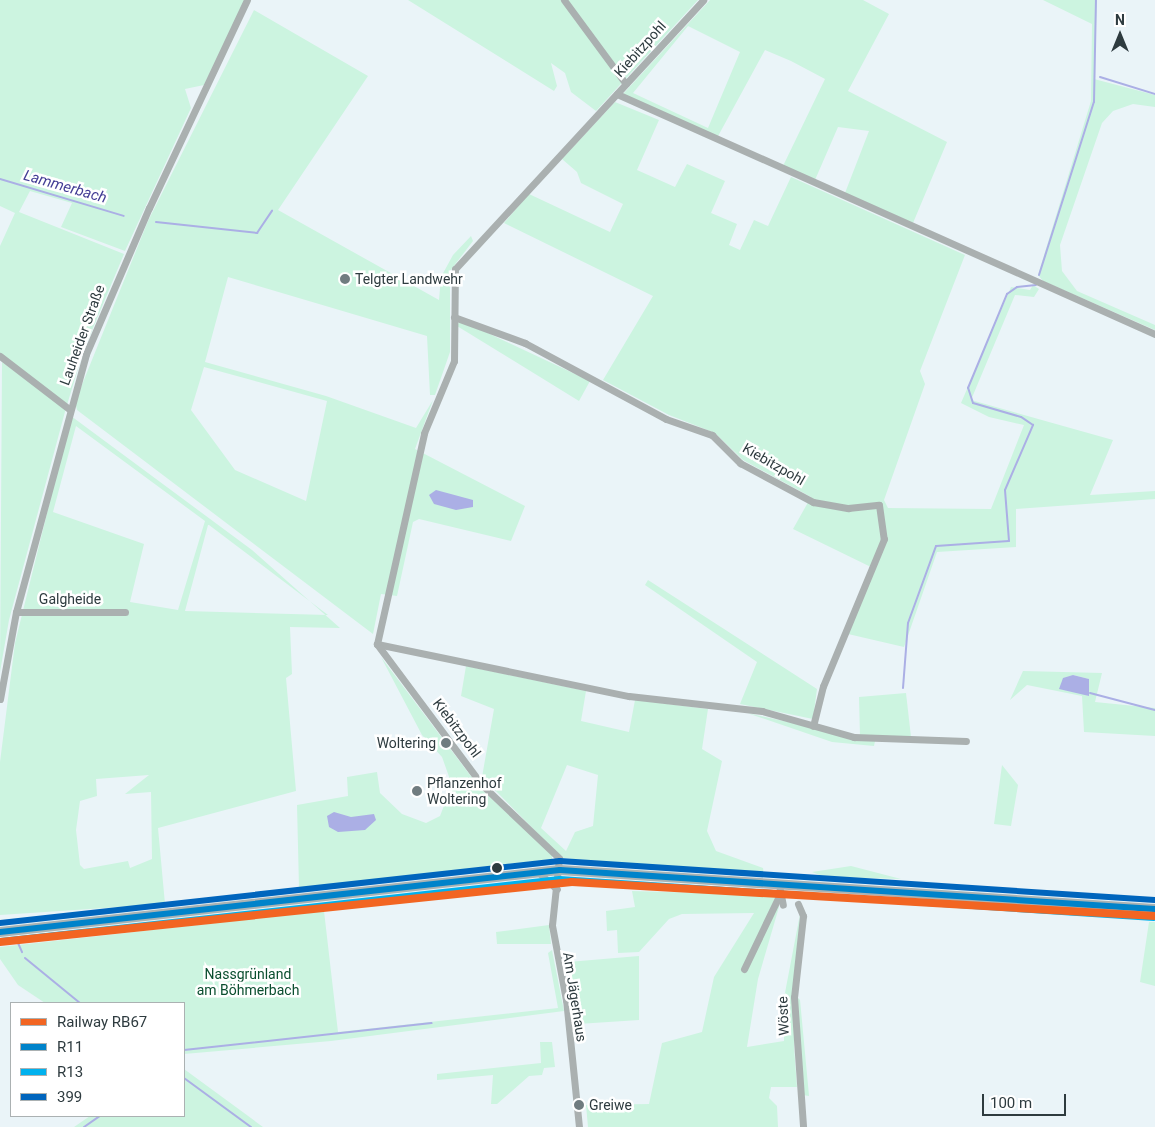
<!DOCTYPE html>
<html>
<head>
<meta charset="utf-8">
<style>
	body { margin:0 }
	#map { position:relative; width:1155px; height:1127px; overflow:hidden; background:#eaf4f8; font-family:Roboto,sans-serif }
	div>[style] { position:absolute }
	.green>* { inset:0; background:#ccf4e0 }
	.water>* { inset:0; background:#abafe5 }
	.stream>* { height:2px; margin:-1px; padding:0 1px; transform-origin:1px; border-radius:1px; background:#abafe5 }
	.street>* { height:7px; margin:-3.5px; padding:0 3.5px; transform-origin:3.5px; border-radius:3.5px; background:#aab0b0 }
	.primary>* { height:10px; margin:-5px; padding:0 5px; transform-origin:5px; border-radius:5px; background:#aab3b4 }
	.bus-1>* { height:6px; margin:-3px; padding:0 3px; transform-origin:3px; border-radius:3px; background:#0083ca }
	.bus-2>* { height:6px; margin:-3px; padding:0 3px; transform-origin:3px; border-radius:3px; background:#00b1ee }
	.bus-3>* { height:6px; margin:-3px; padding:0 3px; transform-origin:3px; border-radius:3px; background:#0065bd }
	.rail-1>* { height:8px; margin:-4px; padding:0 4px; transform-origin:4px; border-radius:4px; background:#f26522 }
	.dots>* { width:14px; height:14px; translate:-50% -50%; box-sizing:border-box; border:2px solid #fff; border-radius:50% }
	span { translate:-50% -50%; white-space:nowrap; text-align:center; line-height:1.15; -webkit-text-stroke:5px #fff; paint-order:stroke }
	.street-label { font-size:14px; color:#2e3b3f }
	.poi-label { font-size:14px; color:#2e3b3f }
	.left { translate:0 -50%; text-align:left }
	.right { translate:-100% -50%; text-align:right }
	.park-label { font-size:14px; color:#0a4e2f }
	.water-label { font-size:15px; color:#433d95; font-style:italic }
	.legend { position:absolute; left:10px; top:1002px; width:175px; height:115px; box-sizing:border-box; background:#fff; border:1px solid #abb1b2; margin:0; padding:6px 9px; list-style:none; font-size:15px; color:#2e3b3f }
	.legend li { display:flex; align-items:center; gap:10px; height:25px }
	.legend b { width:25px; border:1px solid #abb1b2 }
	.north { position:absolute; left:1095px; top:10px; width:50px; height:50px; -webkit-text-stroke:4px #fff; paint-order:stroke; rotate:0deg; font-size:14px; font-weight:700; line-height:20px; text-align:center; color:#2e3b3f }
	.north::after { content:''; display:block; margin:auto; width:18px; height:22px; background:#2e3b3f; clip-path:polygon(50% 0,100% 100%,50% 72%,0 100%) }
	.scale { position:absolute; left:982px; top:1094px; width:84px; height:22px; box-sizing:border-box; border:2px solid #2e3b3f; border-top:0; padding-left:6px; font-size:15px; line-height:18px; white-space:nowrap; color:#2e3b3f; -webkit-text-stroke:4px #fff; paint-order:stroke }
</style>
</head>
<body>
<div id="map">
	<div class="green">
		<div style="clip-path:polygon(0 0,245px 0,204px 85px,185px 89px,191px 108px,125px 251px,61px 227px,72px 203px,30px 191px,19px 212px,124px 254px,83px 352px,67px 405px,0 354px,0 246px,15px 213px,0 206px)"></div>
		<div style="clip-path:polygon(408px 0,698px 0,596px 111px,571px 92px,565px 73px,551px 63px,557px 86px,554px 91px)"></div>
		<div style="clip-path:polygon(evenodd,710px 0,863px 0,889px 14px,848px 91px,947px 142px,913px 223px,845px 193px,869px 131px,838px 127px,815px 180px,783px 166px,825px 79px,791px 61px,765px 50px,717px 138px,622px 95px,710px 0,688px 26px,740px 52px,708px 128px,633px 93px,688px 26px)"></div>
		<div style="clip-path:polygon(1043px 0,1097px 0,1094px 79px,1155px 95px,1155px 107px,1133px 104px,1113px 111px,1102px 123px,1060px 245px,1062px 271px,1077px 291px,1155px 325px,1155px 330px,1043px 281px,1038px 275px,1091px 101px,1092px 24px)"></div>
		<div style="clip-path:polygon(evenodd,254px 10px,368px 76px,278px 210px,439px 300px,441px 277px,453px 255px,471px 236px,473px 241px,450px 271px,450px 352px,435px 395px,430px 395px,427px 336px,228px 277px,205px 362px,326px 396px,416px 428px,433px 400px,415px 449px,525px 506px,511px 541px,419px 519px,413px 522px,397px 596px,381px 594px,373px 634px,77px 410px,75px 402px,148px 221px,254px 10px,204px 367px,327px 401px,306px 501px,235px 470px,191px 410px,204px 367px)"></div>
		<div style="clip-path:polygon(615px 102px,659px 120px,637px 170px,675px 187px,687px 164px,725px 181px,711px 213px,737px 224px,729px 245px,740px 250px,754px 220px,768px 226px,791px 177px,965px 255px,920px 371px,925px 384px,884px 500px,888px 508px,991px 509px,1024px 425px,989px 417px,961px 403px,1011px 287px,1030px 290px,1033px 285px,1039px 289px,1034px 297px,1015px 295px,971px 400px,1113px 440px,1090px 495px,1155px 491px,1155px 499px,1016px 509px,1016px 547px,937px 552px,904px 647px,848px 634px,875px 569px,793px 529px,811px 497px,743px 460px,715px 433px,669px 415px,603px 380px,653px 296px,504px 223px,529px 194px,610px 232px,623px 204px,581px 183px,577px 172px,562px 159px)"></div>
		<div style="clip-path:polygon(460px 320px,590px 381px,579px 401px,457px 326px)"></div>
		<div style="clip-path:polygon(2px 362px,66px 408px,9px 620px,0 672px)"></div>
		<div style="clip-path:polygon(evenodd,71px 416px,252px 550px,340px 628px,290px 627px,292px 674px,286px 678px,296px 791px,158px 828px,165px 904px,0 915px,0 762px,15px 643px,71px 416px,76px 426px,205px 521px,178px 610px,130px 602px,144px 544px,53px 512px,76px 426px,71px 416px,208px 525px,209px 525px,328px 615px,185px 611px,208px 525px,71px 416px,149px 775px,125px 794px,151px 792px,152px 859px,130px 868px,128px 861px,84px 869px,80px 865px,76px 830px,80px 801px,97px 796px,96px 779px,149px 775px)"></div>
		<div style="clip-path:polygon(648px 580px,817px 689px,813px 719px,740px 704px,757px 662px,645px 585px)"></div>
		<div style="clip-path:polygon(381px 657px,479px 787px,552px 854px,552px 859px,299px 888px,297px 805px,348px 796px,347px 777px,377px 772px,380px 793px,402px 814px,426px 823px,440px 816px,452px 785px,442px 757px,422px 735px)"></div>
		<div style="clip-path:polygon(evenodd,466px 666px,586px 691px,581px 721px,629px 732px,635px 700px,708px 709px,702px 749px,722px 761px,707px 831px,716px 851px,763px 868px,764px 875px,562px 858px,482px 777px,494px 709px,461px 696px,466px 666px,567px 765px,598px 775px,593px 826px,575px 832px,566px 851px,541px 828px,567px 765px)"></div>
		<div style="clip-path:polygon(evenodd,1023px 671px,1102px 673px,1095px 702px,1155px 708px,1155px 736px,1084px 732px,1082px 696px,1027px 685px,1010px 700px,1023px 671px,1073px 675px,1089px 679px,1089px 696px,1073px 690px,1073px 675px)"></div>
		<div style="clip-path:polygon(906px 693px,911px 737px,860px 736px,859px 697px)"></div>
		<div style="clip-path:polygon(747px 713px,875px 741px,874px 746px,832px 742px)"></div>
		<div style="clip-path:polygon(1002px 765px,1018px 785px,1011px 826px,994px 824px)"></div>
		<div style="clip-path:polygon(851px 866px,901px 879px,825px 877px,812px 872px)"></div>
		<div style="clip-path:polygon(632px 891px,777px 895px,779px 907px,758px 979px,747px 1047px,784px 1041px,784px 998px,800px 914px,794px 1047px,797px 1087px,771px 1087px,769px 1098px,777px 1106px,778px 1127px,588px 1127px,586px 1105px,649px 1104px,662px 1043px,702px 1032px,714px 977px,754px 913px,682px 914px,669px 919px,639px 952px,618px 953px,617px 930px,607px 931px,606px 911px,635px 907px)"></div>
		<div style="clip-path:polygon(324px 911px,338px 1032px,558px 1008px,548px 953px,552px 950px,564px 1011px,331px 1041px,184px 1054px,184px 1003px,45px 1003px,18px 985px,0 959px,0 947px)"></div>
		<div style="clip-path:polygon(1149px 922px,1155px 922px,1155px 986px,1140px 982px)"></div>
		<div style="clip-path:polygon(549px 925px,551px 944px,497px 944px,496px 932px)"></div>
		<div style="clip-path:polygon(639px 956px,639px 1020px,578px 1024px,568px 962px)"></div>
		<div style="clip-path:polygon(796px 996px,800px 1000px,809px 1096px,803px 1095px)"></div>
		<div style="clip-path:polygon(540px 1042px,552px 1042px,555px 1067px,544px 1068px,542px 1075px,529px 1076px,497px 1104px,491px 1104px,493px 1075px,437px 1080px,437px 1074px,541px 1063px)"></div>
		<div style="clip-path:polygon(184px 1069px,263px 1127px,74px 1127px,90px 1116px,184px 1116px)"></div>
	</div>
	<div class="water">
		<div style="clip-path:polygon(436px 490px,473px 500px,473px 507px,456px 510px,434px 504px,429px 495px)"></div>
		<div style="clip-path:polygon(1073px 675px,1089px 679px,1089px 696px,1059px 689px,1063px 678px)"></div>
		<div style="clip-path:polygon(334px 812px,351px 817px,374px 814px,376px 820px,365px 830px,338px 832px,329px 827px,327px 816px)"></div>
	</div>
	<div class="stream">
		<div style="left:1100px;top:77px;width:58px;rotate:17.2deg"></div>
		<div style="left:0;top:179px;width:129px;rotate:16.6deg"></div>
		<div style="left:156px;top:222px;width:102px;rotate:6.2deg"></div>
		<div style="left:257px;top:233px;width:27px;rotate:-56deg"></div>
		<div style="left:1039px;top:275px;width:182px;rotate:-72.4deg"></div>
		<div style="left:1094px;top:102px;width:102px;rotate:-88.9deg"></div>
		<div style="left:903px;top:688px;width:65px;rotate:-85.6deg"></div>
		<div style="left:908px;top:623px;width:82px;rotate:-70deg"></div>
		<div style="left:936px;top:546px;width:73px;rotate:-3.9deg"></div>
		<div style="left:1009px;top:541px;width:51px;rotate:-94.5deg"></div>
		<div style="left:1005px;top:490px;width:71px;rotate:-66.7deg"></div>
		<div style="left:1033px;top:425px;width:14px;rotate:-146deg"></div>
		<div style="left:1021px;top:417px;width:50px;rotate:-163.7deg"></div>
		<div style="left:973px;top:403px;width:16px;rotate:-108deg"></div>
		<div style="left:968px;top:388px;width:102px;rotate:-67.5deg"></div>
		<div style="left:1007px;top:294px;width:12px;rotate:-35deg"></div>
		<div style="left:1017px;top:287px;width:19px;rotate:-6deg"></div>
		<div style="left:1090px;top:693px;width:67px;rotate:14.7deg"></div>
		<div style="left:18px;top:943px;width:10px;rotate:66deg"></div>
		<div style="left:25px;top:958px;width:71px;rotate:39.3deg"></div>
		<div style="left:184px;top:1050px;width:249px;rotate:-6.2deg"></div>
		<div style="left:184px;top:1078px;width:83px;rotate:36.2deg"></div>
		<div style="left:84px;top:1127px;width:19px;rotate:-35deg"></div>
	</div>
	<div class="street">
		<div style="left:564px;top:0;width:104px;rotate:53.6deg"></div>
		<div style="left:617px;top:94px;width:589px;rotate:24.04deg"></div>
		<div style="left:454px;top:317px;width:76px;rotate:20.1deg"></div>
		<div style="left:525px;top:343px;width:160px;rotate:28.3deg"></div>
		<div style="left:666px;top:419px;width:49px;rotate:19.2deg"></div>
		<div style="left:712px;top:435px;width:40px;rotate:45deg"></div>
		<div style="left:740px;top:463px;width:83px;rotate:28.1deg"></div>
		<div style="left:813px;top:502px;width:36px;rotate:10deg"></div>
		<div style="left:848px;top:508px;width:31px;rotate:-6deg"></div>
		<div style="left:879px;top:505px;width:34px;rotate:82deg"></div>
		<div style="left:884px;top:539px;width:159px;rotate:112.5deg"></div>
		<div style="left:823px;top:686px;width:41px;rotate:104deg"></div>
		<div style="left:0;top:356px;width:87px;rotate:37.5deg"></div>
		<div style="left:16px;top:612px;width:109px"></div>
		<div style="left:377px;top:644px;width:257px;rotate:11.7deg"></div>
		<div style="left:629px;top:696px;width:134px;rotate:6.4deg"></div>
		<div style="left:762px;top:711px;width:96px;rotate:15.8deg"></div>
		<div style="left:854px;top:737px;width:112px;rotate:2deg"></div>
		<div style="left:0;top:699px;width:88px;rotate:-79.6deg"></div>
		<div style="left:16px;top:612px;width:267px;rotate:-74.8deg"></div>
		<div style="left:86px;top:354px;width:159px;rotate:-66.7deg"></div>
		<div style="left:149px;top:208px;width:230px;rotate:-64.8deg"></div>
		<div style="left:539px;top:873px;width:24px;rotate:42deg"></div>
		<div style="left:779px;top:885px;width:20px;rotate:79deg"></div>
		<div style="left:798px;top:904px;width:13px;rotate:67deg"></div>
		<div style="left:803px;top:916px;width:81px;rotate:96.3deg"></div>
		<div style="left:794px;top:997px;width:130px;rotate:86deg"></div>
		<div style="left:744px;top:969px;width:81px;rotate:-64.4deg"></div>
		<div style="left:579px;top:1127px;width:128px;rotate:-95.8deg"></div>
		<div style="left:566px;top:1000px;width:76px;rotate:-100.6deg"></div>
		<div style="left:552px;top:925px;width:67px;rotate:-84deg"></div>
		<div style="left:559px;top:858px;width:106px;rotate:-136.5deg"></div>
		<div style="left:482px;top:785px;width:176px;rotate:-126.7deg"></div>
		<div style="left:377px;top:644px;width:216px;rotate:-77.4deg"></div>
		<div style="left:424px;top:433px;width:78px;rotate:-67.4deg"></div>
		<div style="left:454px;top:361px;width:92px;rotate:-89.4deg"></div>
		<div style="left:455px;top:269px;width:366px;rotate:-47.3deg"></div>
	</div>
	<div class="primary">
		<div style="left:0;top:932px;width:563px;rotate:-6.32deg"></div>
		<div style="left:560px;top:870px;width:596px;rotate:3.75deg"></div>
	</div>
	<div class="bus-1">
		<div style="left:0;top:932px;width:563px;rotate:-6.32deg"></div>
		<div style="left:560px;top:870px;width:596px;rotate:3.75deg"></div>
	</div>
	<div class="bus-2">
		<div style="left:1px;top:941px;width:562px;rotate:-6.33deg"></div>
		<div style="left:560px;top:879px;width:595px;rotate:3.76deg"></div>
	</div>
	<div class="bus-3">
		<div style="left:0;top:923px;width:563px;rotate:-6.32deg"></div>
		<div style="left:560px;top:861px;width:596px;rotate:3.75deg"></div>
	</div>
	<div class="rail-1">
		<div style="left:0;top:942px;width:575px;rotate:-5.99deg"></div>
		<div style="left:572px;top:882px;width:584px;rotate:3.34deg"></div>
	</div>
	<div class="dots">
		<div style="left:345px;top:279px;background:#707c80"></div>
		<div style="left:446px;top:743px;background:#707c80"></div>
		<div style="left:417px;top:791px;background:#707c80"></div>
		<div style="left:497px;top:868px;background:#2e3b3f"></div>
		<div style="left:579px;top:1105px;background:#707c80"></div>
	</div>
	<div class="street-label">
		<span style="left:640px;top:49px;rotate:-48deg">Kiebitzpohl</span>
		<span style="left:82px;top:335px;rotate:-70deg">Lauheider Straße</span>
		<span style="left:774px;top:464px;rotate:30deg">Kiebitzpohl</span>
		<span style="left:70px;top:599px">Galgheide</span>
		<span style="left:457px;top:728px;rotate:53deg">Kiebitzpohl</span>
		<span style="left:575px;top:997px;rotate:81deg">Am Jägerhaus</span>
		<span style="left:783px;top:1016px;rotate:-92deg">Wöste</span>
	</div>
	<div class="poi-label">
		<span class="left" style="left:355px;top:279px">Telgter Landwehr</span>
		<span class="right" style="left:436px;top:743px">Woltering</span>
		<span class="left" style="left:427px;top:791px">Pflanzenhof<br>Woltering</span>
		<span class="left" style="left:589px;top:1105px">Greiwe</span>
	</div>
	<div class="park-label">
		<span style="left:248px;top:982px">Nassgrünland<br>am Böhmerbach</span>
	</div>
	<div class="water-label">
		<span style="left:65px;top:187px;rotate:16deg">Lammerbach</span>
	</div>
	<ul class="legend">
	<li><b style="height:6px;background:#f26522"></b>Railway RB67</li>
	<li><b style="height:6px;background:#0083ca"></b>R11</li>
	<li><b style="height:6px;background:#00b1ee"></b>R13</li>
	<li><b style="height:6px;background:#0065bd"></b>399</li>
	</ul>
	<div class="north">N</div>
	<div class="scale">100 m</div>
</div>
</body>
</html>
